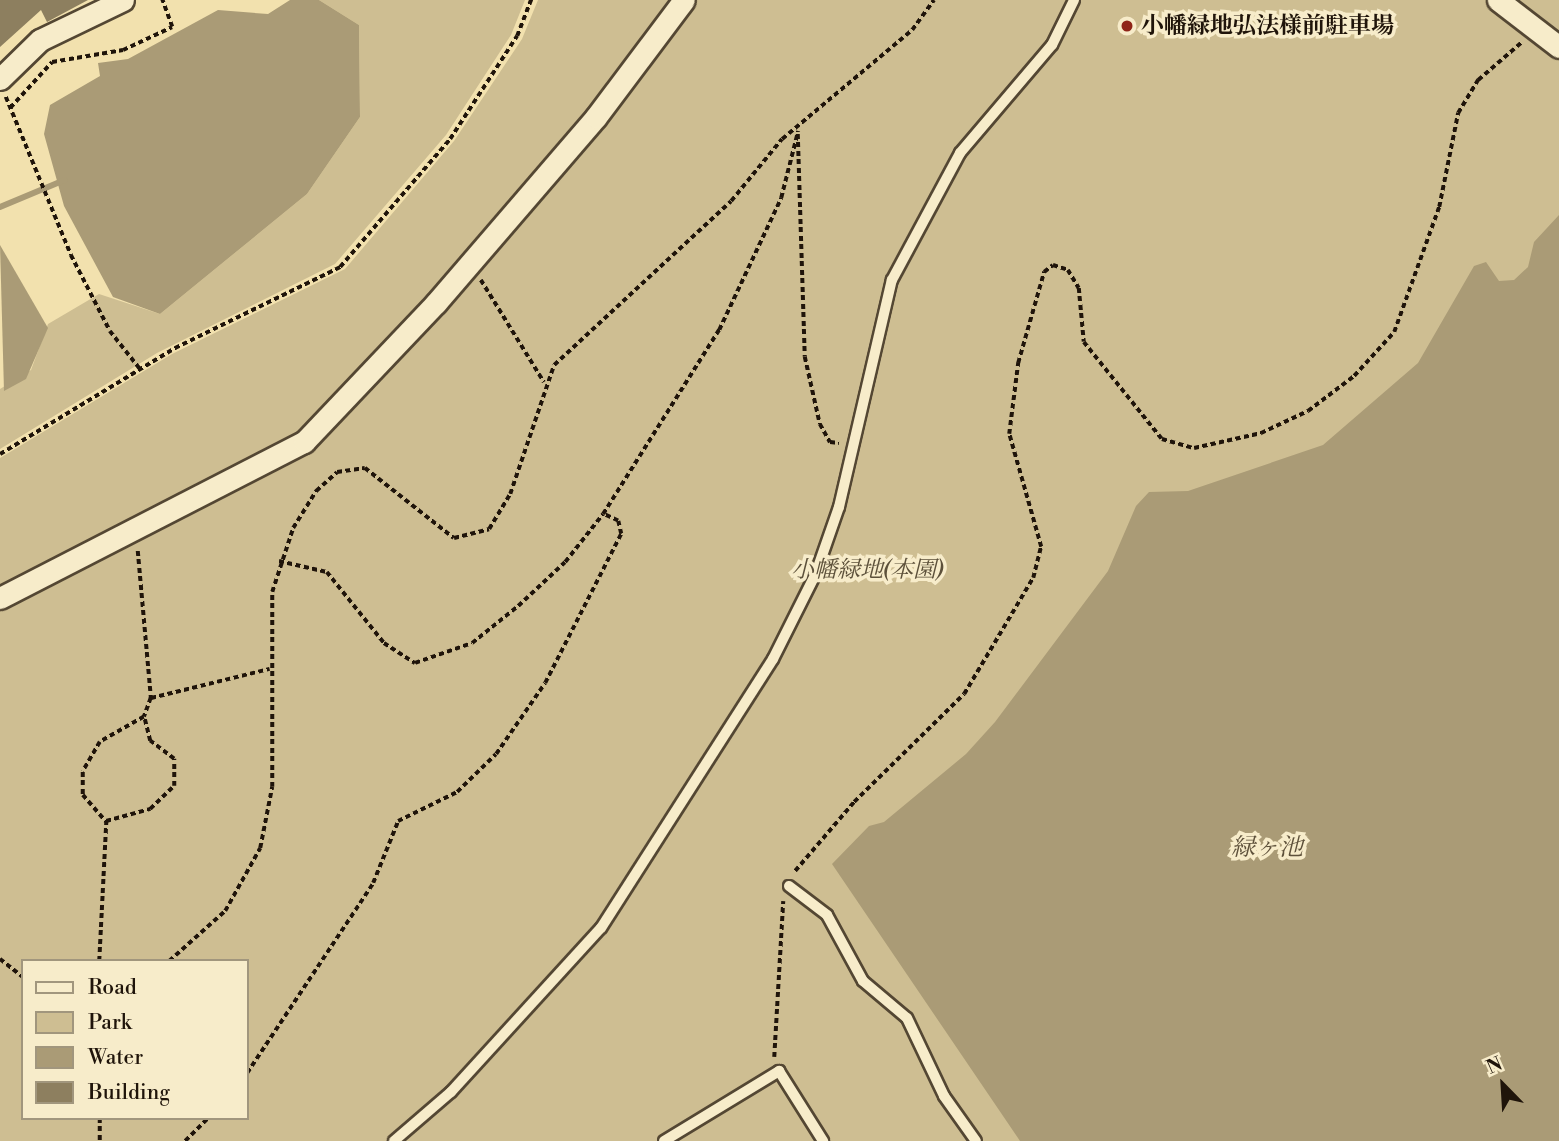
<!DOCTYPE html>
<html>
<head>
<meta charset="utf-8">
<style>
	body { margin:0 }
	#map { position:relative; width:1559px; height:1141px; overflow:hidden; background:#f2e1ae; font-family:"Libre Bodoni","Noto Serif JP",serif }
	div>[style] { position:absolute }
	.green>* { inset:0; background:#cebe92 }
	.water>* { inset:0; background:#aa9b76 }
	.stream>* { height:6px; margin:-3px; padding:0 3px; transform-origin:3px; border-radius:3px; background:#aa9b76 }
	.building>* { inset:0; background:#8d7f5f }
	.path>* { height:3.5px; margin-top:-1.75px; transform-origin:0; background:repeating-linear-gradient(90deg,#1f140a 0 5px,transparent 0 8.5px) }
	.roads { filter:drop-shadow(2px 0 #544733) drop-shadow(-2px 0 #544733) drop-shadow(0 2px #544733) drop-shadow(0 -2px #544733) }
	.lane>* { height:10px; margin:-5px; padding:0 5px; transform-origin:5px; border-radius:5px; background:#f7ecca }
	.street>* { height:21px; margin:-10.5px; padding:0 10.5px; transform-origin:10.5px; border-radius:10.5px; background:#f7ecca }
	.dots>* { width:19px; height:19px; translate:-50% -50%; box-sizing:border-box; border:4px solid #f7ecca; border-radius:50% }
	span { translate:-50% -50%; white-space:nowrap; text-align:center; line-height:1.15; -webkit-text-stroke:7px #f7ecca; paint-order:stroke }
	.poi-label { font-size:23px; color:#1f140a; font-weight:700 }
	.left { translate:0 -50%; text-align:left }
	.park-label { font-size:23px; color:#5c503a; font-style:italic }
	.water-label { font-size:24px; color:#5e513b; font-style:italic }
	.legend { position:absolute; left:21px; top:959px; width:228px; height:161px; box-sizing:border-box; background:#f7ecca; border:2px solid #a1967d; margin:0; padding:9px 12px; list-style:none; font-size:21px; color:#1f140a }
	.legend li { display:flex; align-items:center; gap:14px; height:35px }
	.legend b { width:35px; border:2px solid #a1967d }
	.north { position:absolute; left:1468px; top:1050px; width:70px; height:70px; -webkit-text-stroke:5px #f7ecca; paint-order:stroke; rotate:336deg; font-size:19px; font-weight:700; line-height:28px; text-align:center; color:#1f140a }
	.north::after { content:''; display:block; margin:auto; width:24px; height:32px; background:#1f140a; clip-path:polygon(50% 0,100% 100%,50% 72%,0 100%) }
</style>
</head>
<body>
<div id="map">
	<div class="green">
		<div style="clip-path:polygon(319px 0,525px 0,511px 35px,446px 135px,335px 264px,157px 353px,0 449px,0 389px,31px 370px,48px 324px,99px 294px,160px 314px,307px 194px,360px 117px,359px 25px)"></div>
		<div style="clip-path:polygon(evenodd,538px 0,1485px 0,1559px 57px,1559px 1141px,0 1141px,0 458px,172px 354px,345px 269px,454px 141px,522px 39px,538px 0,23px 961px,247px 961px,247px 1118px,23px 1118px,23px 961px)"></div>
		<div style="clip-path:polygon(1514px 0,1559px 0,1559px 35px)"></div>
	</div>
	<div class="water">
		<div style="clip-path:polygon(290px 0,319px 0,359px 25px,360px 117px,307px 194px,160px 314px,113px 297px,64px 206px,44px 134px,50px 105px,100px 76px,98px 63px,128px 59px,218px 10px,268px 14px)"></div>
		<div style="clip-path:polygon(1559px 215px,1559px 1141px,1020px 1141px,832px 864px,869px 826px,884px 822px,966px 754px,995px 722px,1108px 571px,1136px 506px,1149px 492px,1188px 491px,1323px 445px,1418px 363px,1474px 266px,1486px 262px,1499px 281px,1514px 280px,1528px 267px,1534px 242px)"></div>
		<div style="clip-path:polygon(0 245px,48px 328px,26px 379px,4px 391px)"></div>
	</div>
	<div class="stream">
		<div style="left:0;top:207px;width:70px;rotate:-22.6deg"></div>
	</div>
	<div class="building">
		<div style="clip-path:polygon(0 0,88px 0,47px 22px,41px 10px,0 47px)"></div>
	</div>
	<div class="path">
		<div style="left:6px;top:97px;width:171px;rotate:67.6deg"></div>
		<div style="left:71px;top:255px;width:85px;rotate:62.8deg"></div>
		<div style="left:110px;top:331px;width:48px;rotate:51.7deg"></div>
		<div style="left:10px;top:108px;width:62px;rotate:-47.6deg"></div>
		<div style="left:52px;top:62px;width:72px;rotate:-9.6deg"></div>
		<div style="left:123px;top:50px;width:54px;rotate:-25.1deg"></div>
		<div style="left:172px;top:27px;width:29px;rotate:-110deg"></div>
		<div style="left:798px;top:134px;width:223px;rotate:88.2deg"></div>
		<div style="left:805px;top:357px;width:69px;rotate:77.4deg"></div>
		<div style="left:820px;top:424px;width:21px;rotate:61deg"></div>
		<div style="left:830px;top:442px;width:9px;rotate:6deg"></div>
		<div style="left:481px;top:280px;width:120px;rotate:58.3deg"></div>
		<div style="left:0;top:454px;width:205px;rotate:-31.2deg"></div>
		<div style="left:175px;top:348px;width:184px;rotate:-26.1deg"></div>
		<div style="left:340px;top:267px;width:169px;rotate:-49.3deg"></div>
		<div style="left:450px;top:139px;width:123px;rotate:-57deg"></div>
		<div style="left:517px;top:36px;width:39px;rotate:-69deg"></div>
		<div style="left:138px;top:551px;width:148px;rotate:84.9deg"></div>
		<div style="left:151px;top:698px;width:20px;rotate:110deg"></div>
		<div style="left:144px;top:717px;width:51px;rotate:150.4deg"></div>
		<div style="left:100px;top:742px;width:34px;rotate:120deg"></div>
		<div style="left:83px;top:772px;width:23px;rotate:90deg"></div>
		<div style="left:83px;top:795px;width:35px;rotate:49deg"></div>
		<div style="left:106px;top:821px;width:46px;rotate:-15.3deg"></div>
		<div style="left:150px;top:809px;width:33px;rotate:-44deg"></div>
		<div style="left:174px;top:786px;width:27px;rotate:-90deg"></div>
		<div style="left:174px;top:759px;width:30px;rotate:-143deg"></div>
		<div style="left:150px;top:741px;width:25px;rotate:-104deg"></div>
		<div style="left:279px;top:561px;width:49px;rotate:12.9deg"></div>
		<div style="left:327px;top:572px;width:91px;rotate:51.2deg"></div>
		<div style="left:384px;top:643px;width:37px;rotate:33deg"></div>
		<div style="left:415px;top:663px;width:60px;rotate:-19.3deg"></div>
		<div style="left:472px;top:643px;width:59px;rotate:-38.8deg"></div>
		<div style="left:518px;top:606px;width:64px;rotate:-43.1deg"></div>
		<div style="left:565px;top:562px;width:61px;rotate:-51.6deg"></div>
		<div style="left:603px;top:514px;width:218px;rotate:-57.8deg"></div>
		<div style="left:719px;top:330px;width:146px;rotate:-64.8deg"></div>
		<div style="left:781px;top:198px;width:69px;rotate:-75.8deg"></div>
		<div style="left:151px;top:698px;width:122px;rotate:-13.8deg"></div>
		<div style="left:795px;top:871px;width:91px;rotate:-49.5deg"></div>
		<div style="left:854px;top:802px;width:154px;rotate:-44.5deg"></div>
		<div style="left:964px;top:694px;width:135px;rotate:-59.3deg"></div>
		<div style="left:1033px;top:578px;width:32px;rotate:-76deg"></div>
		<div style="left:1041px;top:547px;width:117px;rotate:-105.8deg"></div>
		<div style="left:1009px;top:434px;width:72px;rotate:-82.8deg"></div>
		<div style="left:1018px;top:363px;width:95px;rotate:-74.1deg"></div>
		<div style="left:1044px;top:272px;width:11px;rotate:-38deg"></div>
		<div style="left:1053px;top:265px;width:16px;rotate:18deg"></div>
		<div style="left:1068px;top:270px;width:21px;rotate:59deg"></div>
		<div style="left:1079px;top:288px;width:54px;rotate:84.7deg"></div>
		<div style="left:1084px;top:342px;width:124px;rotate:51.2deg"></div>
		<div style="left:1162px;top:439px;width:33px;rotate:16deg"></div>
		<div style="left:1194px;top:448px;width:69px;rotate:-12.6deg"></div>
		<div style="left:1261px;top:433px;width:52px;rotate:-25.1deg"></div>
		<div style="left:1308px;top:411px;width:58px;rotate:-37.3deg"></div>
		<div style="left:1354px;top:376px;width:59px;rotate:-47.7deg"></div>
		<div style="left:1394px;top:332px;width:133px;rotate:-70.2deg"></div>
		<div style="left:1439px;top:207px;width:96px;rotate:-78.6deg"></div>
		<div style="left:1458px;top:113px;width:39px;rotate:-59deg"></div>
		<div style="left:1478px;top:80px;width:58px;rotate:-40.8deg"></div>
		<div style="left:0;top:959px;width:29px;rotate:38deg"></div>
		<div style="left:99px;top:961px;width:140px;rotate:-87.1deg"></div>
		<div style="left:169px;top:961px;width:75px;rotate:-41.8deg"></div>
		<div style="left:225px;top:911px;width:72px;rotate:-60.9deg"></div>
		<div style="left:260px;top:848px;width:62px;rotate:-78.9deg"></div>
		<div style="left:272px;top:787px;width:195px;rotate:-90deg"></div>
		<div style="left:272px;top:592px;width:67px;rotate:-71.8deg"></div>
		<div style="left:293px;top:528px;width:44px;rotate:-58.1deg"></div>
		<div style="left:316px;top:491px;width:28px;rotate:-42deg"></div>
		<div style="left:337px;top:472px;width:28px;rotate:-8deg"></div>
		<div style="left:365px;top:468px;width:113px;rotate:38.2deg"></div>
		<div style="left:454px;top:538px;width:36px;rotate:-14deg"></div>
		<div style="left:489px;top:529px;width:41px;rotate:-59deg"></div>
		<div style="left:510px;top:494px;width:136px;rotate:-71.2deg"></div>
		<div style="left:554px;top:365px;width:241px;rotate:-42.8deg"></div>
		<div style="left:731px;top:201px;width:80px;rotate:-50.6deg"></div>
		<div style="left:782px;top:139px;width:170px;rotate:-40deg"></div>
		<div style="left:912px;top:30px;width:37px;rotate:-54deg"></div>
		<div style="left:774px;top:1057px;width:156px;rotate:-86.7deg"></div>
		<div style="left:247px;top:1073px;width:228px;rotate:-56.4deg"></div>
		<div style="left:373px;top:883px;width:67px;rotate:-68deg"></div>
		<div style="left:398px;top:821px;width:66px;rotate:-26.2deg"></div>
		<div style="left:457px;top:792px;width:54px;rotate:-44.3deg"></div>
		<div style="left:496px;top:754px;width:86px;rotate:-55.4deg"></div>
		<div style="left:545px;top:683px;width:167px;rotate:-63deg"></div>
		<div style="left:621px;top:534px;width:13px;rotate:-103deg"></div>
		<div style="left:618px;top:521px;width:17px;rotate:-155deg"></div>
		<div style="left:100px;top:1118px;width:23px;rotate:90deg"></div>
		<div style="left:185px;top:1141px;width:33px;rotate:-45deg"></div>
	</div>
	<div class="roads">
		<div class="lane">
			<div style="left:789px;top:886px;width:48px;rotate:37.3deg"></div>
			<div style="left:827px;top:915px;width:75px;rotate:61.4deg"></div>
			<div style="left:863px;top:981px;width:57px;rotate:40.1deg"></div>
			<div style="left:907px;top:1018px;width:86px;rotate:64.6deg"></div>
			<div style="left:944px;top:1096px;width:55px;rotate:54.6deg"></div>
			<div style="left:394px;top:1141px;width:75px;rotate:-40.7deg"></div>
			<div style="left:451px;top:1092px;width:222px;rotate:-47.6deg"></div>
			<div style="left:601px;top:928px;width:319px;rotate:-57.4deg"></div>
			<div style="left:773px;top:659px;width:96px;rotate:-63.4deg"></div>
			<div style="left:816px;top:573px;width:70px;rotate:-70.8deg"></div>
			<div style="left:839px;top:507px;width:233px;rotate:-76.9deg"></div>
			<div style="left:892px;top:280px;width:144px;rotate:-61.8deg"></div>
			<div style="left:960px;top:153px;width:142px;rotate:-49.6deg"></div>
			<div style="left:1052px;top:45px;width:50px;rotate:-63.9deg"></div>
			<div style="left:664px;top:1141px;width:135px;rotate:-31.3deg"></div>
			<div style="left:779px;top:1071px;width:83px;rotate:57.8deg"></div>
		</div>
		<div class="street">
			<div style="left:1498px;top:0;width:77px;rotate:37.6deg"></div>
			<div style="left:0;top:79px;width:56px;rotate:-44.3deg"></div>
			<div style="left:40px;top:40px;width:92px;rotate:-25.7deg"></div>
			<div style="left:0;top:598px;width:342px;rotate:-27.2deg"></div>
			<div style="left:304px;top:442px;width:192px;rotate:-46.5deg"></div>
			<div style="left:436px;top:303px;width:245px;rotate:-49.3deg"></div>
			<div style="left:596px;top:117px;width:146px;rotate:-53.1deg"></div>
		</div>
	</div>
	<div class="dots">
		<div style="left:1127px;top:26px;background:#8f2418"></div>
	</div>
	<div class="poi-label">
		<span class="left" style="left:1141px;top:26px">小幡緑地弘法様前駐車場</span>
	</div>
	<div class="park-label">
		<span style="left:867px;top:570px">小幡緑地(本園)</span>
	</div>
	<div class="water-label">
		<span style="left:1267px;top:849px">緑ヶ池</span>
	</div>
	<ul class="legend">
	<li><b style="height:9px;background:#f7ecca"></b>Road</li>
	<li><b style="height:19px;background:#cebe92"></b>Park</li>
	<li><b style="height:19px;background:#aa9b76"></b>Water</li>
	<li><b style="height:19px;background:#8d7f5f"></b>Building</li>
	</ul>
	<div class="north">N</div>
</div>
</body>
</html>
